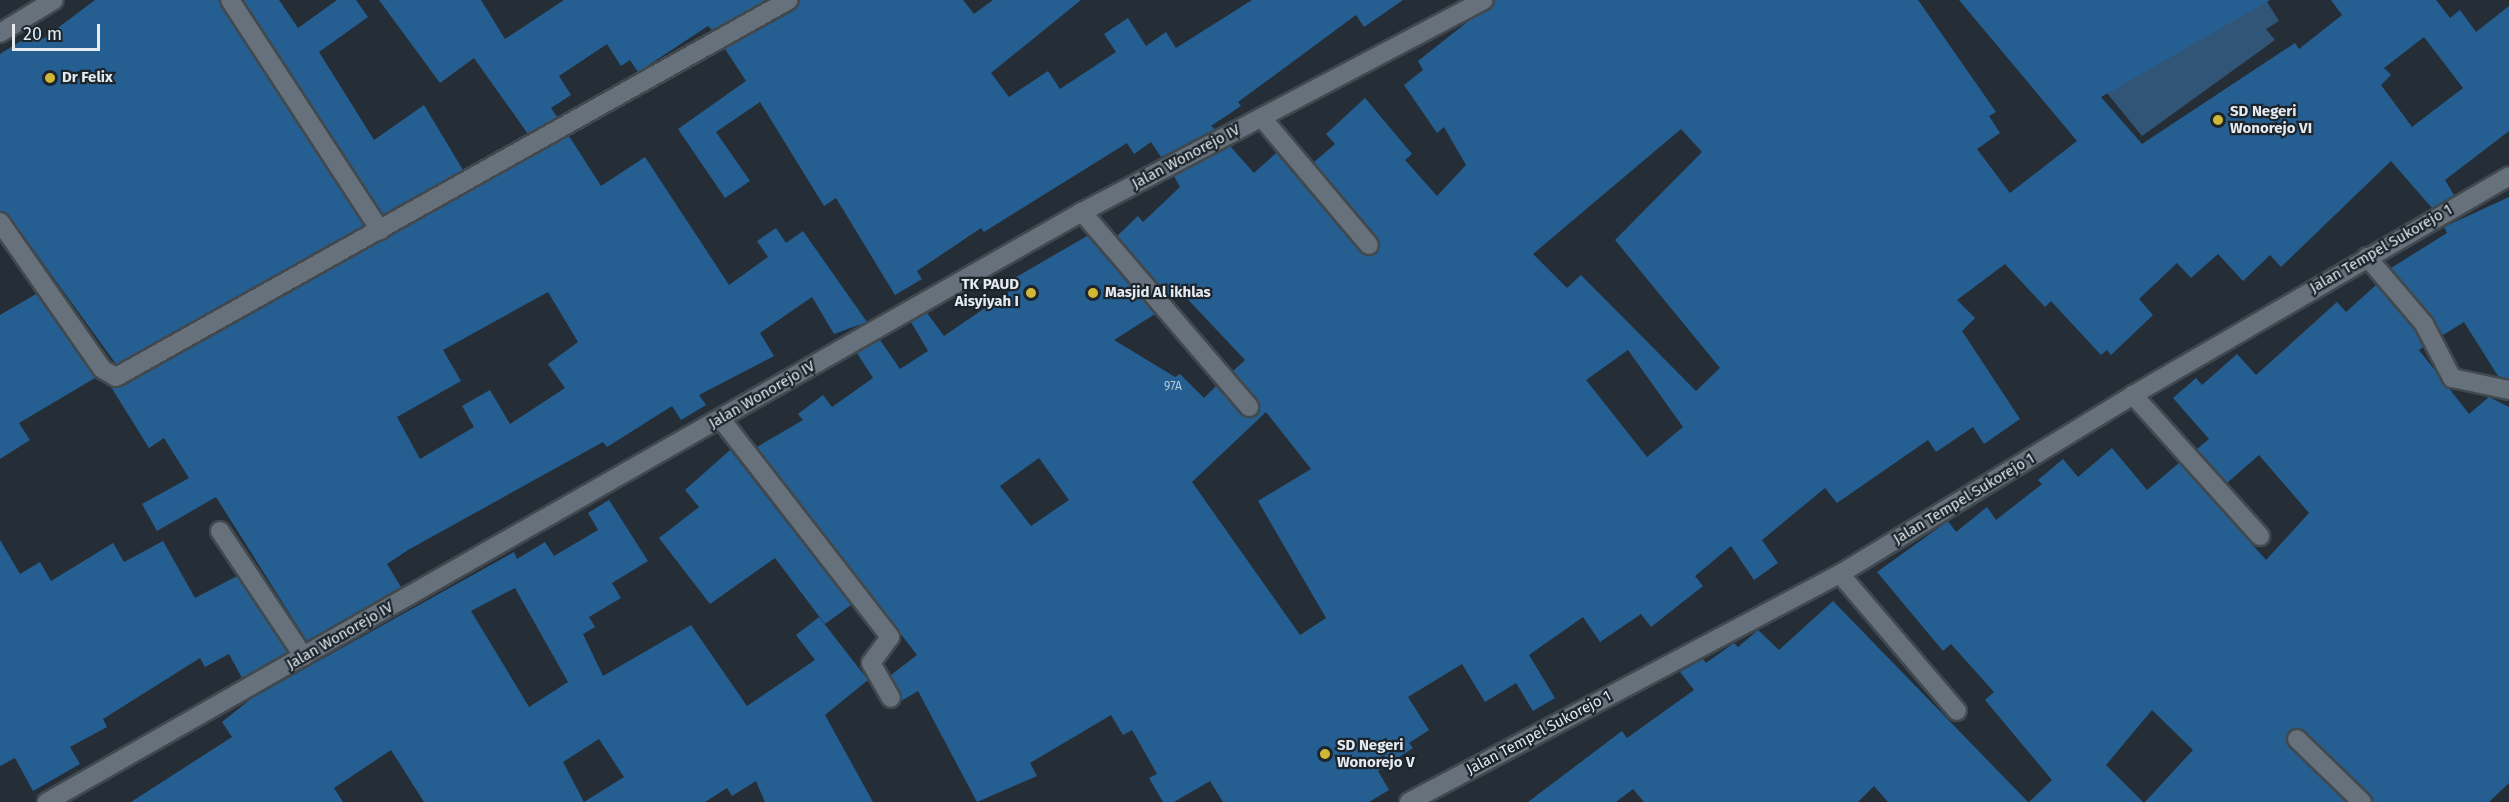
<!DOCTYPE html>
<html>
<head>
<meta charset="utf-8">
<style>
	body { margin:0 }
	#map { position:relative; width:2509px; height:802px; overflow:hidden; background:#252e36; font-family:"Fira Sans",sans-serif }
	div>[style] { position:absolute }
	.green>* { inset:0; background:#315577 }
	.building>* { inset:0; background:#255f91 }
	.roads { filter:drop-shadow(2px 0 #41494f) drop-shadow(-2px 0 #41494f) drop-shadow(0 2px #41494f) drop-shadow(0 -2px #41494f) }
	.minor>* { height:18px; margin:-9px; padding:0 9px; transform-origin:9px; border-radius:9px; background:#67717b }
	.dots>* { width:16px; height:16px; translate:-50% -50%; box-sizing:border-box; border:3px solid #1c242c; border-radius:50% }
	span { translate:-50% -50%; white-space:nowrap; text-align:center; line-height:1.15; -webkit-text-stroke:4.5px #1c242c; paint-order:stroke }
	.number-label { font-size:12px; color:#b4c7d8 }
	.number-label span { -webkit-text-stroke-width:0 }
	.poi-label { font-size:15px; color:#e4eaef; font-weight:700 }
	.left { translate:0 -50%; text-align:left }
	.right { translate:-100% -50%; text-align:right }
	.street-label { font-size:15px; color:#e4eaef }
	.scale { position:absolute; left:12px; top:24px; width:88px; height:27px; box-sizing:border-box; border:3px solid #e4eaef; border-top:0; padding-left:8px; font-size:18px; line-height:21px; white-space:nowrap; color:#e4eaef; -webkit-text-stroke:4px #1c242c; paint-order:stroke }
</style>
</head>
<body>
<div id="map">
	<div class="green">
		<div style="clip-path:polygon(2266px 0,2279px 21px,2266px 29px,2275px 40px,2142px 136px,2102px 87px)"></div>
	</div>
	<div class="building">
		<div style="clip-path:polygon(95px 0,219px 0,364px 225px,116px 364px,9px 216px,0 211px,0 54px,37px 31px,43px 39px)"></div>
		<div style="clip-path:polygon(243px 0,279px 0,298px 28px,337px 0,356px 0,368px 17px,319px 52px,374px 140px,424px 105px,463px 170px,383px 214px)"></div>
		<div style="clip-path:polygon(379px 0,481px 0,505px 39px,564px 0,766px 0,712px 30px,708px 26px,638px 72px,630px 60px,621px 66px,607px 44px,559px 76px,571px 95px,551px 108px,557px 117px,528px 134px,474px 58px,440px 83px)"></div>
		<div style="clip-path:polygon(800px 0,963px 0,974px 14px,993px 0,1081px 0,991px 73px,1009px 97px,1048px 71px,1060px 89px,1116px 52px,1104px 34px,1128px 18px,1146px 46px,1166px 32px,1176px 48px,1252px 0,1403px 0,1364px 27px,1356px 15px,1238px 102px,1241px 106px,1211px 126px,1215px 129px,1161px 157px,1151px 142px,1134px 154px,1127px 143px,984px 232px,981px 228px,917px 271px,922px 279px,895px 295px,836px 198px,824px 206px,760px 102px,716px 132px,750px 181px,725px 198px,678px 129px,746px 81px,725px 49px,795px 10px)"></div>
		<div style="clip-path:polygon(evenodd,1495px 0,1918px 0,1996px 112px,1989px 116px,2000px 133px,1977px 149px,2010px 193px,2077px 141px,1959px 0,2270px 0,2101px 97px,2142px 144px,2295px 43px,2299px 49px,2342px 15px,2331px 0,2436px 0,2450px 18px,2460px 10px,2476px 32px,2509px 6px,2509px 131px,2445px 180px,2454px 195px,2432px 208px,2391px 161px,2281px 267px,2270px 255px,2243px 281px,2218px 254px,2191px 278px,2177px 263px,2139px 299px,2153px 315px,2111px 355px,2107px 350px,2101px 355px,2051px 301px,2045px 307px,2005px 264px,1957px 300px,1975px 318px,1962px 331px,2020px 419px,1984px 444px,1973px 427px,1936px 452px,1928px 440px,1837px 503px,1825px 488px,1762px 540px,1778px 563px,1754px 580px,1731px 546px,1695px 576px,1703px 586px,1651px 627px,1641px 614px,1600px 642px,1583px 617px,1529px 655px,1555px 698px,1533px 711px,1516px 683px,1485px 702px,1462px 664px,1408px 697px,1429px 730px,1409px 743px,1413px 748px,1378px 771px,1389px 790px,1369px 802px,1223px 802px,1210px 781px,1174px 802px,1163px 802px,1149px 778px,1157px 774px,1132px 730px,1123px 735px,1111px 715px,1030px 763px,1037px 776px,977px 802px,918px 691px,901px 701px,891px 675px,917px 655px,757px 447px,803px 420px,798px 414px,823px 395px,832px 407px,873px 378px,857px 353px,880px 340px,900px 369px,928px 351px,911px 322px,927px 313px,944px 336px,1011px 290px,1006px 283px,1087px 236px,1155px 314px,1114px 340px,1175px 377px,1180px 374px,1204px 398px,1216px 386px,1241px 415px,1256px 416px,1258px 400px,1233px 371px,1245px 360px,1180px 291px,1171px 299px,1117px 236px,1138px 216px,1143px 222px,1180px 187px,1174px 176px,1230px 146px,1254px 173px,1276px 153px,1360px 252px,1376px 254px,1378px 238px,1314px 162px,1335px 144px,1326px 134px,1365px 98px,1412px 154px,1405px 160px,1437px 196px,1466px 165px,1444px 127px,1437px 133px,1404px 85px,1423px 70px,1418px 61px,1495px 0,2424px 37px,2463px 88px,2412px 127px,2381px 85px,2391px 75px,2384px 68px,2424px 37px,1495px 0,1681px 129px,1702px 152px,1615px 240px,1720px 368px,1696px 391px,1581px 275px,1567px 288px,1533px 254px,1681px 129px,1495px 0,1628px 350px,1683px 427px,1647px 457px,1586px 380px,1628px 350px,1495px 0,1266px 412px,1311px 469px,1258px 501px,1326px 618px,1300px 635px,1192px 482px,1266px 412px,1495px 0,1039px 458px,1069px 500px,1031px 526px,1000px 486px,1039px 458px)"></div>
		<div style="clip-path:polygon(evenodd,569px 136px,601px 186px,645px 157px,729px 285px,768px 257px,757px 241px,776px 228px,786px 243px,803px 231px,867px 322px,834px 334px,812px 297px,760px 333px,774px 356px,699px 395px,706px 405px,681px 420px,672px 406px,607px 447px,603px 442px,408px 550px,387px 564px,401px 587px,307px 641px,216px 497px,157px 531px,142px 504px,189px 478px,164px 438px,149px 448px,111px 387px,122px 387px,569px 136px,548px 292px,578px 342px,548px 364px,565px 388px,510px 424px,490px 390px,462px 406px,474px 427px,420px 459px,397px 417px,461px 381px,443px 350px,548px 292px)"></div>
		<div style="clip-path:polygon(2509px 197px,2509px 379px,2498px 376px,2464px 322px,2443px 335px,2391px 268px,2447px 233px,2444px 227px)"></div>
		<div style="clip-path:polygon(2376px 285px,2415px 330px,2423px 347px,2419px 350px,2469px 414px,2489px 397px,2509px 407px,2509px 783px,2489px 802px,2373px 802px,2305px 731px,2295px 728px,2286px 736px,2289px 747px,2346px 802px,2145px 802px,2193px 750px,2152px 710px,2106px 765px,2143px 802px,2029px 802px,2052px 780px,1985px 700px,1994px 692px,1951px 644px,1943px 651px,1877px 572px,1948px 521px,1956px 532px,1987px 507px,1996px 520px,2042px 484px,2038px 480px,2063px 459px,2078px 477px,2112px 448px,2147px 490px,2179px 463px,2266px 560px,2309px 513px,2259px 455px,2227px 483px,2197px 449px,2209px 439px,2173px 398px,2196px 378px,2202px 385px,2237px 354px,2256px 375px,2337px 302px,2346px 312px)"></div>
		<div style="clip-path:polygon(36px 294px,95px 378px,19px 423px,30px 440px,0 459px,0 315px)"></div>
		<div style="clip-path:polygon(730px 450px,851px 605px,825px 624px,775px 558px,710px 604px,659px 538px,699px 507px,685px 490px)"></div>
		<div style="clip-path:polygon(evenodd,609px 500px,648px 561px,612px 583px,621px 598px,589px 617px,595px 627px,583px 634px,603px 676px,691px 625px,747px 706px,815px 660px,796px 635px,819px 617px,868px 680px,825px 715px,873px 802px,765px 802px,756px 781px,732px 796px,727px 788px,705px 802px,424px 802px,391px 750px,334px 788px,343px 802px,131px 802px,232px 737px,222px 722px,252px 698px,514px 552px,517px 559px,545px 542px,554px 556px,598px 530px,588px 513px,609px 500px,515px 588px,568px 682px,529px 707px,471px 611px,515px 588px,609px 500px,599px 739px,624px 777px,584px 802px,563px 762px,599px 739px)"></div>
		<div style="clip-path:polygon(0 540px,20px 574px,40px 562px,51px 581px,113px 543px,124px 562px,163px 541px,195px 598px,237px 576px,287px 652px,242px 678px,229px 654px,205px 667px,200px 658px,103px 719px,107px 727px,70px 747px,80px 764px,33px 791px,15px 758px,0 766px)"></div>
		<div style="clip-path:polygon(1833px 601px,2028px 802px,1888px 802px,1874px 786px,1858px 802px,1644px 802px,1633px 789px,1616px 802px,1528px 802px,1622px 731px,1627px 738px,1694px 690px,1680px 672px,1703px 659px,1706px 663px,1734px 643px,1738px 647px,1758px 630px,1779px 650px)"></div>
	</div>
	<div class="roads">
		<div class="minor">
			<div style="left:230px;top:0;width:275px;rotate:56.9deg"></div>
			<div style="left:0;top:33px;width:63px;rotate:-31.4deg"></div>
			<div style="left:1262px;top:118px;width:166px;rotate:49.9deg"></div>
			<div style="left:1082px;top:212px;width:257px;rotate:49.4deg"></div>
			<div style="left:0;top:222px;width:179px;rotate:55.2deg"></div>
			<div style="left:102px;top:369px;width:16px;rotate:30deg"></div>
			<div style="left:116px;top:377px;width:771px;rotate:-29.26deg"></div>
			<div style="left:2367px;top:257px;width:88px;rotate:49.6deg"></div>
			<div style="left:2424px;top:324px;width:61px;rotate:62.6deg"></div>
			<div style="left:2452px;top:378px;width:58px;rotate:11.9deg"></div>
			<div style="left:2133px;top:395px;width:190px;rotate:48deg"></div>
			<div style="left:721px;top:419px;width:276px;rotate:52.2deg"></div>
			<div style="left:890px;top:637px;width:32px;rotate:126deg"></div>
			<div style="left:871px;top:663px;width:40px;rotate:60.3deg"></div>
			<div style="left:220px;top:531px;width:151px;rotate:56.3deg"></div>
			<div style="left:1840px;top:574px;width:180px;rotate:49.5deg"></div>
			<div style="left:2297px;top:739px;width:91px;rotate:44.1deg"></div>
			<div style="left:47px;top:802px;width:1191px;rotate:-29.69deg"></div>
			<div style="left:1082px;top:212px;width:454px;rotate:-27.8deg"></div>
			<div style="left:1409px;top:802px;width:488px;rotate:-27.9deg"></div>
			<div style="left:1840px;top:574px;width:343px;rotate:-31.4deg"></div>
			<div style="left:2133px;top:395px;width:435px;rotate:-30.2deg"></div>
		</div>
	</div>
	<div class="dots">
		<div style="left:50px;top:78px;background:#d0b736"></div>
		<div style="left:2218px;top:120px;background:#d0b736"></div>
		<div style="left:1031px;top:293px;background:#d0b736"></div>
		<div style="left:1093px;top:293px;background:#d0b736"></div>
		<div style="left:1325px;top:754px;background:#d0b736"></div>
	</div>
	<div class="number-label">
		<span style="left:1173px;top:387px">97A</span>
	</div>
	<div class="poi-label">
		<span class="left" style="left:62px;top:78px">Dr Felix</span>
		<span class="left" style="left:2230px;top:120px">SD Negeri<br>Wonorejo VI</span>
		<span class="right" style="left:1019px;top:293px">TK PAUD<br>Aisyiyah I</span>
		<span class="left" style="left:1105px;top:293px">Masjid Al ikhlas</span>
		<span class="left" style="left:1337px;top:754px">SD Negeri<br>Wonorejo V</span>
	</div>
	<div class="street-label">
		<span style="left:1186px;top:157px;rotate:-28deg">Jalan Wonorejo IV</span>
		<span style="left:2381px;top:249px;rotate:-30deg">Jalan Tempel Sukorejo 1</span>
		<span style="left:762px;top:395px;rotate:-30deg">Jalan Wonorejo IV</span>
		<span style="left:1964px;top:499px;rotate:-31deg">Jalan Tempel Sukorejo 1</span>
		<span style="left:340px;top:636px;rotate:-30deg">Jalan Wonorejo IV</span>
		<span style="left:1539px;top:733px;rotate:-28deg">Jalan Tempel Sukorejo 1</span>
	</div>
	<div class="scale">20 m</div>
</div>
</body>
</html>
